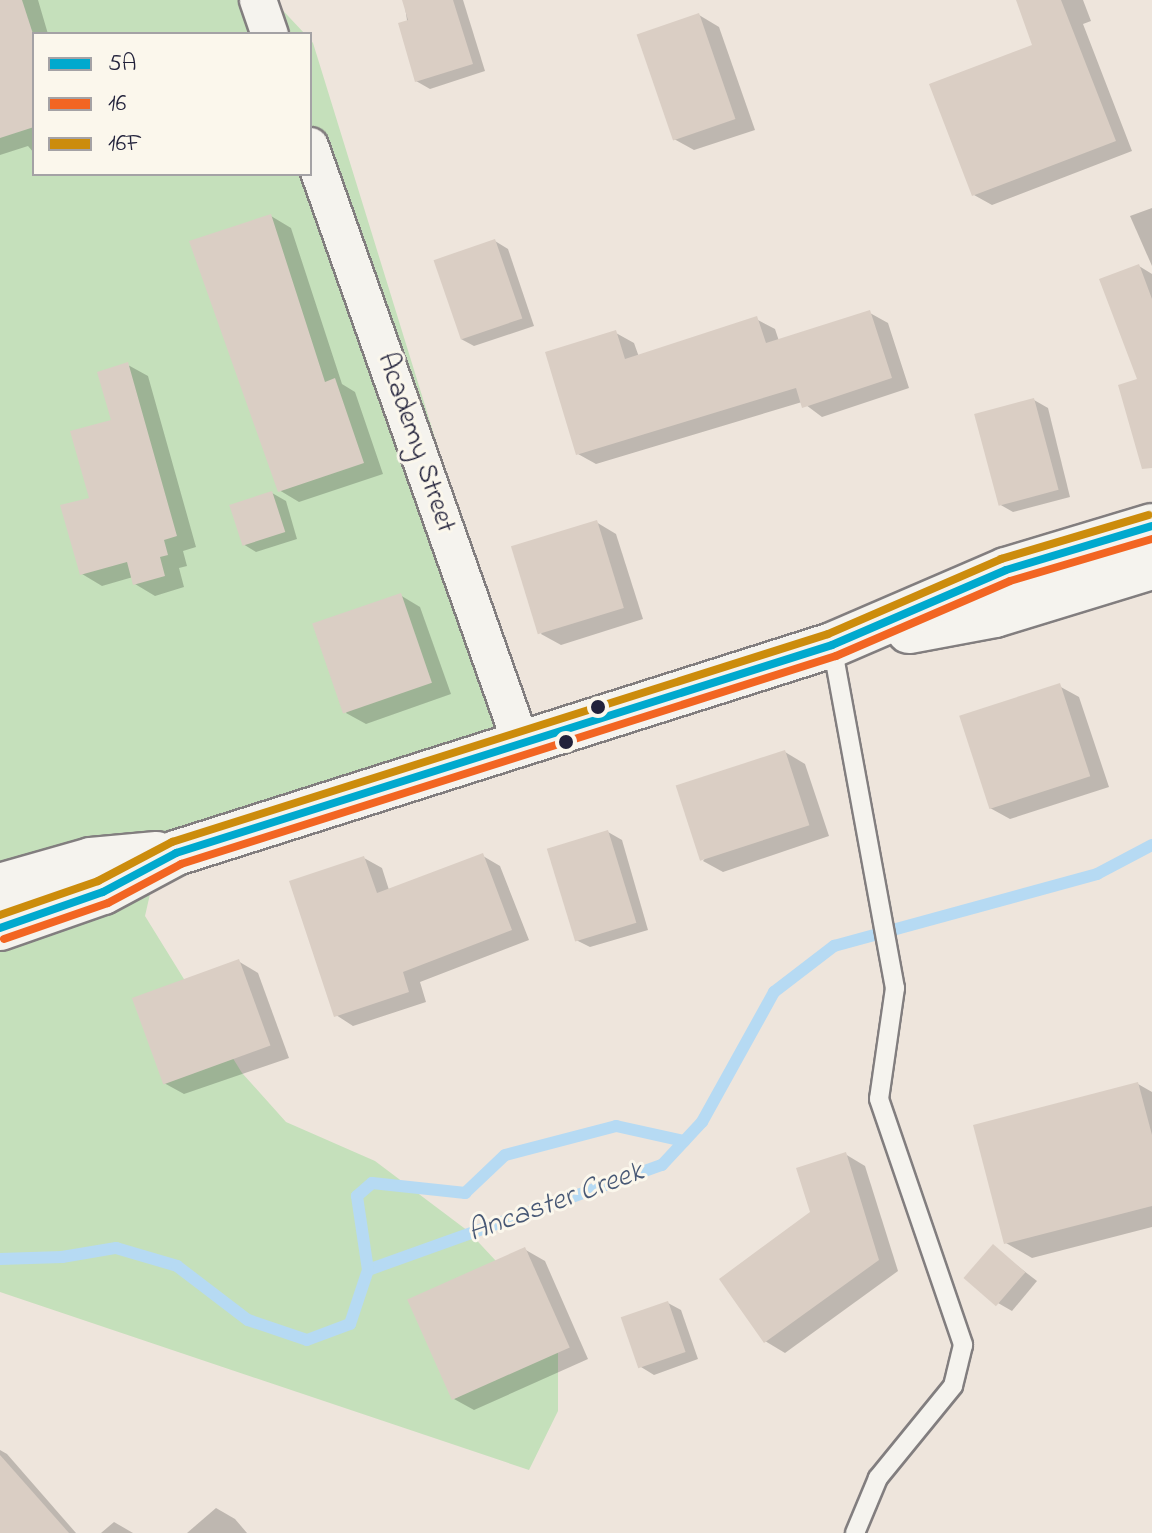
<!DOCTYPE html>
<html>
<head>
<meta charset="utf-8">
<style>
	body { margin:0 }
	#map { position:relative; width:1152px; height:1533px; overflow:hidden; background:#eee5dc; font-family:"Indie Flower",sans-serif }
	div>[style] { position:absolute }
	.green>* { inset:0; background:#c5e0bb }
	.shadow>* { inset:0; background:#0003 }
	.stream>* { height:12px; margin:-6px; padding:0 6px; transform-origin:6px; border-radius:6px; background:#b6daf3 }
	.building>* { inset:0; background:#dacec4; transform-origin:0 0 }
	.roads { filter:drop-shadow(2px 0 #827e7f) drop-shadow(-2px 0 #827e7f) drop-shadow(0 2px #827e7f) drop-shadow(0 -2px #827e7f) }
	.service>* { height:18px; margin:-9px; padding:0 9px; transform-origin:9px; border-radius:9px; background:#f5f3ee }
	.minor>* { height:36px; margin:-18px; padding:0 18px; transform-origin:18px; border-radius:18px; background:#f5f3ee }
	.secondary>* { height:44px; margin:-22px; padding:0 22px; transform-origin:22px; border-radius:22px; background:#f5f3ee }
	.bus-1>* { height:8px; margin:-4px; padding:0 4px; transform-origin:4px; border-radius:4px; background:#00a9ce }
	.bus-2>* { height:8px; margin:-4px; padding:0 4px; transform-origin:4px; border-radius:4px; background:#f26522 }
	.bus-3>* { height:8px; margin:-4px; padding:0 4px; transform-origin:4px; border-radius:4px; background:#cc8c0c }
	.dots>* { width:22px; height:22px; translate:-50% -50%; box-sizing:border-box; border:4px solid #fbf7ec; border-radius:50% }
	span { translate:-50% -50%; white-space:nowrap; text-align:center; line-height:1.15; -webkit-text-stroke:6px #fbf7ec; paint-order:stroke }
	.street-label { font-size:28px; color:#22223b }
	.water-label { font-size:30px; color:#475875; font-style:italic }
	.legend { position:absolute; left:32px; top:32px; width:280px; height:144px; box-sizing:border-box; background:#fbf7ec; border:2px solid #a4a2a5; margin:0; padding:10px 14px; list-style:none; font-size:24px; color:#22223b }
	.legend li { display:flex; align-items:center; gap:16px; height:40px }
	.legend b { width:40px; border:2px solid #a4a2a5 }
</style>
</head>
<body>
<div id="map">
	<div class="green">
		<div style="clip-path:polygon(0 0,273px 0,305px 34px,34px 34px,34px 174px,310px 174px,310px 39px,313px 43px,533px 755px,153px 881px,145px 916px,242px 1073px,286px 1122px,375px 1161px,468px 1231px,537px 1305px,558px 1347px,558px 1411px,529px 1470px,0 1292px)"></div>
	</div>
	<div class="shadow">
		<div style="clip-path:polygon(0 0,38px 0,48px 34px,34px 34px,34px 153px,28px 146px,0 155px)"></div>
		<div style="clip-path:polygon(404px 0,463px 0,485px 71px,430px 89px,416px 81px)"></div>
		<div style="clip-path:polygon(1018px 0,1083px 0,1091px 21px,1083px 24px,1132px 151px,992px 205px,974px 195px,1035px 46px)"></div>
		<div style="clip-path:polygon(699px 15px,719px 27px,755px 130px,694px 150px,674px 139px)"></div>
		<div style="clip-path:polygon(1152px 208px,1152px 266px,1130px 216px)"></div>
		<div style="clip-path:polygon(271px 216px,291px 228px,342px 384px,355px 392px,383px 474px,299px 502px,279px 490px)"></div>
		<div style="clip-path:polygon(495px 241px,508px 249px,534px 326px,474px 346px,461px 339px)"></div>
		<div style="clip-path:polygon(1139px 266px,1152px 274px,1152px 460px,1139px 381px)"></div>
		<div style="clip-path:polygon(870px 313px,888px 323px,909px 388px,822px 417px,802px 402px,596px 464px,578px 454px,616px 333px,634px 343px,639px 357px,756px 319px,775px 329px,779px 341px)"></div>
		<div style="clip-path:polygon(128px 365px,148px 376px,196px 547px,183px 551px,187px 566px,179px 568px,184px 587px,155px 596px,135px 584px,133px 577px,102px 586px,82px 574px,91px 499px)"></div>
		<div style="clip-path:polygon(1034px 400px,1048px 408px,1070px 497px,1013px 512px,999px 504px)"></div>
		<div style="clip-path:polygon(272px 493px,286px 501px,297px 539px,256px 552px,243px 544px)"></div>
		<div style="clip-path:polygon(596px 522px,616px 534px,643px 619px,561px 645px,541px 634px)"></div>
		<div style="clip-path:polygon(400px 595px,420px 607px,451px 694px,366px 724px,346px 713px)"></div>
		<div style="clip-path:polygon(1059px 686px,1079px 697px,1109px 787px,1010px 819px,990px 808px)"></div>
		<div style="clip-path:polygon(785px 752px,805px 764px,829px 836px,723px 872px,703px 861px)"></div>
		<div style="clip-path:polygon(608px 832px,622px 840px,648px 930px,590px 947px,576px 940px)"></div>
		<div style="clip-path:polygon(483px 856px,500px 866px,529px 940px,420px 982px,426px 1002px,353px 1026px,336px 1015px,364px 858px,382px 868px,389px 890px)"></div>
		<div style="clip-path:polygon(238px 961px,258px 973px,289px 1058px,184px 1094px,164px 1083px)"></div>
		<div style="clip-path:polygon(1138px 1084px,1152px 1092px,1152px 1227px,1032px 1258px,1006px 1243px)"></div>
		<div style="clip-path:polygon(845px 1154px,865px 1166px,898px 1271px,785px 1353px,765px 1341px,812px 1213px)"></div>
		<div style="clip-path:polygon(993px 1247px,1037px 1281px,1012px 1311px,998px 1303px)"></div>
		<div style="clip-path:polygon(524px 1249px,545px 1261px,588px 1359px,474px 1410px,454px 1399px)"></div>
		<div style="clip-path:polygon(668px 1303px,681px 1310px,698px 1359px,654px 1375px,641px 1367px)"></div>
		<div style="clip-path:polygon(0 1450px,7px 1454px,76px 1533px,0 1533px)"></div>
		<div style="clip-path:polygon(216px 1508px,235px 1519px,247px 1533px,187px 1533px)"></div>
		<div style="clip-path:polygon(114px 1522px,133px 1533px,101px 1533px)"></div>
	</div>
	<div class="stream">
		<div style="left:0;top:1259px;width:62px;rotate:-1.8deg"></div>
		<div style="left:62px;top:1257px;width:55px;rotate:-9.5deg"></div>
		<div style="left:116px;top:1248px;width:64px;rotate:16.4deg"></div>
		<div style="left:177px;top:1266px;width:89px;rotate:37.3deg"></div>
		<div style="left:248px;top:1320px;width:62px;rotate:18.7deg"></div>
		<div style="left:307px;top:1340px;width:46px;rotate:-20.4deg"></div>
		<div style="left:350px;top:1324px;width:57px;rotate:-71.6deg"></div>
		<div style="left:368px;top:1270px;width:312px;rotate:-19.7deg"></div>
		<div style="left:662px;top:1165px;width:59px;rotate:-47.1deg"></div>
		<div style="left:702px;top:1122px;width:149px;rotate:-61deg"></div>
		<div style="left:774px;top:992px;width:76px;rotate:-37.5deg"></div>
		<div style="left:834px;top:946px;width:273px;rotate:-15.3deg"></div>
		<div style="left:1097px;top:874px;width:62px;rotate:-27.8deg"></div>
		<div style="left:368px;top:1270px;width:75px;rotate:-98.5deg"></div>
		<div style="left:357px;top:1196px;width:20px;rotate:-41deg"></div>
		<div style="left:372px;top:1183px;width:94px;rotate:6.1deg"></div>
		<div style="left:465px;top:1193px;width:55px;rotate:-43.5deg"></div>
		<div style="left:505px;top:1155px;width:115px;rotate:-14.6deg"></div>
		<div style="left:616px;top:1126px;width:70px;rotate:12.4deg"></div>
	</div>
	<div class="building">
		<div style="clip-path:polygon(0 0,22px 0,34px 37px,34px 127px,0 138px)"></div>
		<div style="clip-path:polygon(402px 0,453px 0,473px 64px,415px 82px,398px 23px,408px 20px)"></div>
		<div style="clip-path:polygon(1016px 0,1061px 0,1116px 141px,972px 196px,929px 84px,1032px 45px)"></div>
		<div style="left:699px;top:13px;width:112px;height:66px;rotate:71deg"></div>
		<div style="clip-path:polygon(271px 214px,325px 382px,335px 378px,364px 463px,278px 492px,189px 241px)"></div>
		<div style="left:495px;top:239px;width:84px;height:65px;rotate:71deg"></div>
		<div style="clip-path:polygon(1139px 264px,1152px 299px,1152px 468px,1142px 469px,1118px 385px,1137px 379px,1099px 279px)"></div>
		<div style="clip-path:polygon(870px 310px,892px 378px,802px 408px,796px 388px,576px 455px,545px 352px,616px 330px,625px 359px,757px 316px,766px 343px)"></div>
		<div style="clip-path:polygon(128px 362px,177px 536px,164px 540px,168px 555px,160px 557px,165px 576px,133px 585px,127px 562px,80px 575px,60px 505px,89px 498px,70px 431px,111px 420px,97px 372px)"></div>
		<div style="left:1034px;top:398px;width:95px;height:62px;rotate:75deg"></div>
		<div style="left:272px;top:491px;width:43px;height:45px;rotate:72deg"></div>
		<div style="left:597px;top:520px;width:92px;height:90px;rotate:73deg"></div>
		<div style="left:401px;top:593px;width:95px;height:94px;rotate:71deg"></div>
		<div style="left:1060px;top:683px;width:98px;height:106px;rotate:72deg"></div>
		<div style="left:785px;top:750px;width:79px;height:115px;rotate:72deg"></div>
		<div style="left:608px;top:830px;width:97px;height:64px;rotate:73deg"></div>
		<div style="clip-path:polygon(483px 853px,512px 930px,403px 972px,409px 992px,334px 1017px,289px 881px,364px 856px,377px 893px)"></div>
		<div style="left:239px;top:959px;width:92px;height:114px;rotate:70deg"></div>
		<div style="clip-path:polygon(1138px 1082px,1152px 1135px,1152px 1206px,1004px 1244px,973px 1125px)"></div>
		<div style="clip-path:polygon(846px 1152px,879px 1260px,764px 1343px,719px 1279px,810px 1212px,796px 1168px)"></div>
		<div style="left:993px;top:1244px;width:43px;height:45px;rotate:41deg"></div>
		<div style="left:525px;top:1247px;width:110px;height:129px;rotate:66deg"></div>
		<div style="left:668px;top:1301px;width:54px;height:50px;rotate:71deg"></div>
		<div style="clip-path:polygon(0 1455px,69px 1533px,0 1533px)"></div>
	</div>
	<div class="roads">
		<div class="service">
			<div style="left:832px;top:645px;width:349px;rotate:79.6deg"></div>
			<div style="left:895px;top:988px;width:112px;rotate:98.2deg"></div>
			<div style="left:879px;top:1099px;width:260px;rotate:71.1deg"></div>
			<div style="left:963px;top:1345px;width:42px;rotate:103.7deg"></div>
			<div style="left:953px;top:1386px;width:119px;rotate:129.2deg"></div>
			<div style="left:878px;top:1478px;width:60px;rotate:112.7deg"></div>
		</div>
		<div class="minor">
			<div style="left:258px;top:0;width:36px;rotate:71deg"></div>
			<div style="left:310px;top:146px;width:630px;rotate:70.53deg"></div>
		</div>
		<div class="secondary">
			<div style="left:909px;top:631px;width:87px;rotate:-10.5deg"></div>
			<div style="left:995px;top:615px;width:164px;rotate:-17deg"></div>
			<div style="left:0;top:886px;width:95px;rotate:-15.9deg"></div>
			<div style="left:91px;top:860px;width:66px;rotate:-5.2deg"></div>
			<div style="left:0;top:928px;width:109px;rotate:-19.3deg"></div>
			<div style="left:103px;top:892px;width:83px;rotate:-28.1deg"></div>
			<div style="left:176px;top:853px;width:688px;rotate:-17.59deg"></div>
			<div style="left:832px;top:645px;width:189px;rotate:-23.3deg"></div>
			<div style="left:1006px;top:570px;width:152px;rotate:-16.8deg"></div>
		</div>
	</div>
	<div class="bus-1">
		<div style="left:0;top:928px;width:109px;rotate:-19.3deg"></div>
		<div style="left:103px;top:892px;width:83px;rotate:-28.1deg"></div>
		<div style="left:176px;top:853px;width:688px;rotate:-17.59deg"></div>
		<div style="left:832px;top:645px;width:189px;rotate:-23.3deg"></div>
		<div style="left:1006px;top:570px;width:152px;rotate:-16.8deg"></div>
	</div>
	<div class="bus-2">
		<div style="left:4px;top:939px;width:110px;rotate:-19.1deg"></div>
		<div style="left:108px;top:903px;width:83px;rotate:-28.1deg"></div>
		<div style="left:181px;top:864px;width:687px;rotate:-17.62deg"></div>
		<div style="left:836px;top:656px;width:189px;rotate:-23.3deg"></div>
		<div style="left:1010px;top:581px;width:148px;rotate:-16.5deg"></div>
	</div>
	<div class="bus-3">
		<div style="left:0;top:915px;width:104px;rotate:-19.1deg"></div>
		<div style="left:98px;top:881px;width:84px;rotate:-27.8deg"></div>
		<div style="left:172px;top:842px;width:688px;rotate:-17.59deg"></div>
		<div style="left:828px;top:634px;width:189px;rotate:-23.4deg"></div>
		<div style="left:1001px;top:559px;width:154px;rotate:-16.6deg"></div>
	</div>
	<div class="dots">
		<div style="left:598px;top:707px;background:#22223b"></div>
		<div style="left:566px;top:742px;background:#22223b"></div>
	</div>
	<div class="street-label">
		<span style="left:415px;top:443px;rotate:71deg">Academy Street</span>
	</div>
	<div class="water-label">
		<span style="left:556px;top:1203px;rotate:-20deg">Ancaster Creek</span>
	</div>
	<ul class="legend">
	<li><b style="height:10px;background:#00a9ce"></b>5A</li>
	<li><b style="height:10px;background:#f26522"></b>16</li>
	<li><b style="height:10px;background:#cc8c0c"></b>16F</li>
	</ul>
</div>
</body>
</html>
